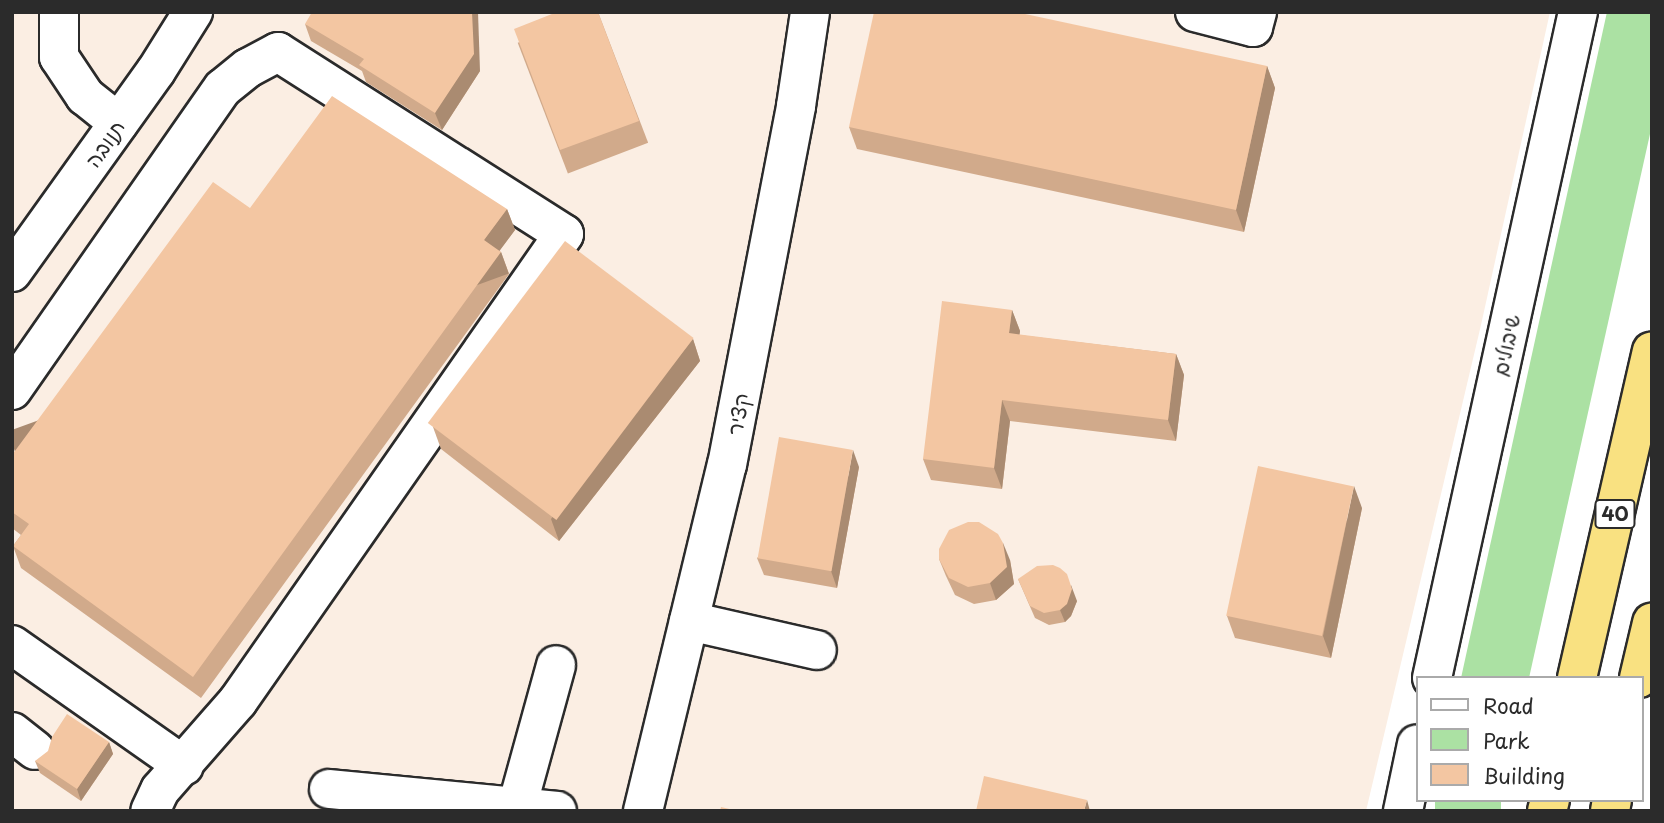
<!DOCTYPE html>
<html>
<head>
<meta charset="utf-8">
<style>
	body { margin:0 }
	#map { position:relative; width:1664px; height:823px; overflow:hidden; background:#fff; font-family:"Playpen Sans","Playpen Sans Hebrew",sans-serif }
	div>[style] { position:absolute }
	.built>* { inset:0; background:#fbeee3 }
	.green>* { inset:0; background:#abe1a3; transform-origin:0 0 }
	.roads { filter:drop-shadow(2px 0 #2b2b2b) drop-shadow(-2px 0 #2b2b2b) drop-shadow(0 2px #2b2b2b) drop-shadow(0 -2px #2b2b2b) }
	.minor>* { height:38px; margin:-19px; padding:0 19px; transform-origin:19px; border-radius:19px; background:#fff }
	.highway>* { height:38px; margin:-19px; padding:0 19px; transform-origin:19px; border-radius:19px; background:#f9e181 }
	.wall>* { inset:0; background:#d1aa8b; transform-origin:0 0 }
	.shaded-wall>* { inset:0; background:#aa8b71; transform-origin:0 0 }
	.building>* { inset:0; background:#f3c6a2; transform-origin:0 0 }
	span { translate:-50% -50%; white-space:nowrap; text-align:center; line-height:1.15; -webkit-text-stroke:7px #fff; paint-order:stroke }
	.shield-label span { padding:2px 5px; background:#fff; border:2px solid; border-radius:5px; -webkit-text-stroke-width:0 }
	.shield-label { font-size:19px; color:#2b2b2b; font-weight:700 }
	.street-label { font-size:21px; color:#2b2b2b }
	.frame { position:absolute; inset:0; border:14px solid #2b2b2b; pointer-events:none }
	.legend { position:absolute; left:1416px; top:676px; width:228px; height:126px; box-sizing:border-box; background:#fff; border:2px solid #aaa; margin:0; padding:9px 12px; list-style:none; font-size:21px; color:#2b2b2b }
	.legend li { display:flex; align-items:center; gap:14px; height:35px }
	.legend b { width:35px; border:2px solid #aaa }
</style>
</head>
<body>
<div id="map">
	<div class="built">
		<div style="clip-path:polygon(12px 12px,1550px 12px,1481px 325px,1366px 811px,12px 811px)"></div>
	</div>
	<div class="green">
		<div style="clip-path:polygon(1607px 12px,1652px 12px,1652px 125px,1529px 678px,1461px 678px)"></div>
		<div style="left:1435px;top:800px;width:66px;height:11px"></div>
	</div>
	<div class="roads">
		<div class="minor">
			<div style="left:59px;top:12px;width:45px;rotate:90deg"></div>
			<div style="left:59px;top:57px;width:47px;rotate:56.3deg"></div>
			<div style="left:85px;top:96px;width:43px;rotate:38.5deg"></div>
			<div style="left:1195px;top:12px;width:60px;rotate:14.5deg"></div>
			<div style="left:1253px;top:27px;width:16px;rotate:-75deg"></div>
			<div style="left:12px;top:272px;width:247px;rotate:-54.4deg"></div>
			<div style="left:156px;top:71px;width:70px;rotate:-57.9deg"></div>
			<div style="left:12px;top:390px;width:368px;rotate:-55.1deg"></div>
			<div style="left:223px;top:88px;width:32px;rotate:-39deg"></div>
			<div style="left:248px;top:68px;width:34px;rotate:-28deg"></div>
			<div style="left:278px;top:52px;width:339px;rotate:32.5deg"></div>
			<div style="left:564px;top:234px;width:570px;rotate:124.92deg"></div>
			<div style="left:238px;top:701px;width:118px;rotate:131.2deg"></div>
			<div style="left:160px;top:790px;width:23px;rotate:115deg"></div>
			<div style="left:689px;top:621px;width:131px;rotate:12.8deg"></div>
			<div style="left:12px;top:645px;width:210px;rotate:35.1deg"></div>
			<div style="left:1432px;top:678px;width:682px;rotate:-77.64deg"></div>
			<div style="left:12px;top:732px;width:29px;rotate:38deg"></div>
			<div style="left:329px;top:789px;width:229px;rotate:5.5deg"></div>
			<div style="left:517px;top:807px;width:147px;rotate:-74.6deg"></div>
			<div style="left:643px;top:811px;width:356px;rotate:-76.4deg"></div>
			<div style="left:727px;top:465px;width:366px;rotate:-79.1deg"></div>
			<div style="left:796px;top:106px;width:95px;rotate:-81.5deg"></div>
			<div style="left:1403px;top:811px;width:68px;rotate:-78.2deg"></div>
		</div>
		<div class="highway">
			<div style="left:1577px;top:678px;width:335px;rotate:-77.1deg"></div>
			<div style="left:1639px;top:678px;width:57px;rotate:-76.7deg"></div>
			<div style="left:1547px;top:811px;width:11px;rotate:-75deg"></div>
			<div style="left:1610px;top:811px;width:11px;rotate:-80deg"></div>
		</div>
	</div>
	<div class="wall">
		<div style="left:598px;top:12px;width:140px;height:86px;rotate:69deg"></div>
		<div style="clip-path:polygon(305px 24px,480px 71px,442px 130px,366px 82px,362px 71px,311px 41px)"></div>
		<div style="clip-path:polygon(1267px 66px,1275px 88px,1244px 232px,857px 149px,849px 127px)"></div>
		<div style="clip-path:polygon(250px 208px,507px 209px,515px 230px,499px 251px,501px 252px,509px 274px,201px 698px,21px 568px,13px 546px,21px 535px,12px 528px,12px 455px)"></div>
		<div style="clip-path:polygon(1012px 310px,1020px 331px,1019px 335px,1176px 354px,1184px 375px,1176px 441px,1010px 421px,1002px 489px,931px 480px,923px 459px)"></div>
		<div style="clip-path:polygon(693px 339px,700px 361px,559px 541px,441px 449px,433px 427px)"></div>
		<div style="clip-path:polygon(859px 467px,837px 588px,764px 575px,757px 558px)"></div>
		<div style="clip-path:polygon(1362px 508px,1331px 658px,1235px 638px,1227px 616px)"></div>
		<div style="clip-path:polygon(939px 559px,1010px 560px,1014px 584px,996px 600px,974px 604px,955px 595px,946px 576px)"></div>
		<div style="clip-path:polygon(1018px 579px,1077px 601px,1071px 616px,1065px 622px,1049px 625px,1035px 618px)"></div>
		<div style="clip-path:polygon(109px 742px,113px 754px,81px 801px,40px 773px,35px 761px)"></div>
	</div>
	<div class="shaded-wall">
		<div style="clip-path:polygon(472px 12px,478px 12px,480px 71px,442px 130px,435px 113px)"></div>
		<div style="clip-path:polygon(1267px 66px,1275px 88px,1244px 232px,1236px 210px)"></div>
		<div style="clip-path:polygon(507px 209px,515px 230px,492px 261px,484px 240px)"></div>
		<div style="left:501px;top:252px;width:23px;height:525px;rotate:70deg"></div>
		<div style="clip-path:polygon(1012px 310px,1020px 331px,1017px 355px,1009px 333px)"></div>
		<div style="clip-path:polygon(693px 339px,700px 361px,559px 541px,551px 519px)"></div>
		<div style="clip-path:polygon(1176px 354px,1184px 375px,1176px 441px,1168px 420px)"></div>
		<div style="clip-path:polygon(1002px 400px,1010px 421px,1002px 489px,994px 468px)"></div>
		<div style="clip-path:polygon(853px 450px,859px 467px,837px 588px,831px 571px)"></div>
		<div style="clip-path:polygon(1354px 486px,1362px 508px,1331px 658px,1323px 636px)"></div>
		<div style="clip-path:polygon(1003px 543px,1010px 560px,1014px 584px,996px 600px,990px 583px)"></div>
		<div style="clip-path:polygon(1071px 585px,1077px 601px,1071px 616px,1065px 622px,1060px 610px)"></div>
		<div style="clip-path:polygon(109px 742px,113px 754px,81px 801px,77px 789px)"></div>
		<div style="clip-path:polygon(1087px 800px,1090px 811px,1084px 811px)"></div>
	</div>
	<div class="building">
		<div style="clip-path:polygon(312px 12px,472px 12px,474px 54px,435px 113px,359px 65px,364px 59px,305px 24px)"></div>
		<div style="clip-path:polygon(557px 12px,598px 12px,639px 121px,560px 150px,514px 29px)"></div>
		<div style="clip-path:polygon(874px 12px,1016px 12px,1267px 66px,1236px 210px,849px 127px)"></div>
		<div style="clip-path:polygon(332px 96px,507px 209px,484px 240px,501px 252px,193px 677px,13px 546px,29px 524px,12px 512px,12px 455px,213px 182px,250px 208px)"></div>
		<div style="left:565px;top:241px;width:161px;height:228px;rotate:37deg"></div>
		<div style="clip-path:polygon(942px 301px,1012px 310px,1009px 333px,1176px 354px,1168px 420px,1002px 400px,994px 468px,923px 459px)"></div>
		<div style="left:779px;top:437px;width:75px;height:123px;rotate:10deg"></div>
		<div style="left:1258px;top:466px;width:98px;height:153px;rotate:12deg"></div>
		<div style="clip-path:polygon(968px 522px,979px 522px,998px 534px,1003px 543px,1007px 567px,990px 583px,968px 587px,949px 578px,939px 559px,939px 549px,949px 530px)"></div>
		<div style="clip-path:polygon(1053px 565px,1060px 568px,1067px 574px,1072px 589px,1067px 604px,1060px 610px,1044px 613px,1030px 606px,1018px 579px,1037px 566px)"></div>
		<div style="clip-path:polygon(67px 714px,109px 742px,77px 789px,35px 761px,48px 751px,52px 737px)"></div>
		<div style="clip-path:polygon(984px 776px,1087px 800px,1084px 811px,976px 811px)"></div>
		<div style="clip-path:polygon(721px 807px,738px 811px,720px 811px)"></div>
	</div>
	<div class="shield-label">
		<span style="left:1615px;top:514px">40</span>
	</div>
	<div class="street-label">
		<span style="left:104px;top:143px;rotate:-55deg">תנובה</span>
		<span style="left:1505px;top:345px;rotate:-78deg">שיבולים</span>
		<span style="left:737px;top:414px;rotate:-79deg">קציר</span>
	</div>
	<div class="frame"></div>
	<ul class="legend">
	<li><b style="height:9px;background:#fff"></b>Road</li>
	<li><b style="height:19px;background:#abe1a3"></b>Park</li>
	<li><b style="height:19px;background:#f3c6a2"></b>Building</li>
	</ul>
</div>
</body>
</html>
